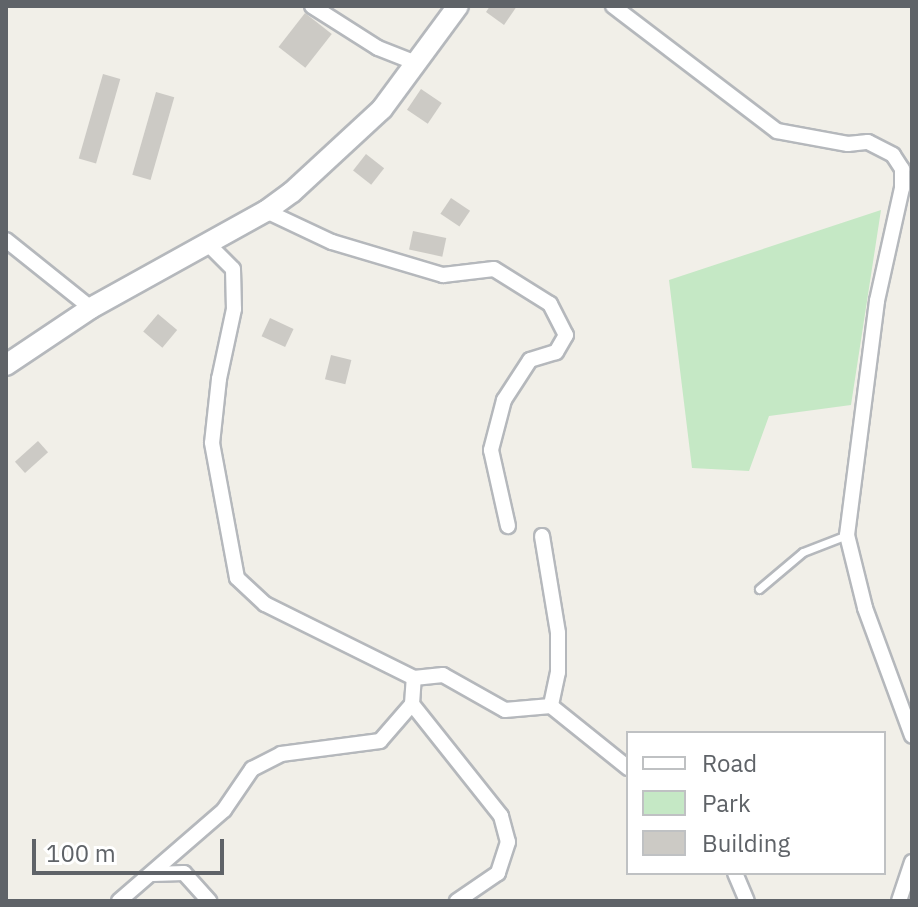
<!DOCTYPE html>
<html>
<head>
<meta charset="utf-8">
<style>
	body { margin:0 }
	#map { position:relative; width:918px; height:907px; overflow:hidden; background:#f1efe8; font-family:"IBM Plex Sans",sans-serif }
	div>[style] { position:absolute }
	.green>* { inset:0; background:#c5e8c5 }
	.building>* { inset:0; background:#cccac5; transform-origin:0 0 }
	.roads { filter:drop-shadow(2px 0 #b5b8bc) drop-shadow(-2px 0 #b5b8bc) drop-shadow(0 2px #b5b8bc) drop-shadow(0 -2px #b5b8bc) }
	.lane>* { height:7px; margin:-3.5px; padding:0 3.5px; transform-origin:3.5px; border-radius:3.5px; background:#fff }
	.street>* { height:14px; margin:-7px; padding:0 7px; transform-origin:7px; border-radius:7px; background:#fff }
	.secondary>* { height:20px; margin:-10px; padding:0 10px; transform-origin:10px; border-radius:10px; background:#fff }
	span { translate:-50% -50%; white-space:nowrap; text-align:center; line-height:1.15; -webkit-text-stroke:6px #fff; paint-order:stroke }
	.frame { position:absolute; inset:0; border:8px solid #5f6368; pointer-events:none }
	.legend { position:absolute; left:626px; top:731px; width:260px; height:144px; box-sizing:border-box; background:#fff; border:2px solid #bfc1c3; margin:0; padding:10px 14px; list-style:none; font-size:24px; color:#5f6368 }
	.legend li { display:flex; align-items:center; gap:16px; height:40px }
	.legend b { width:40px; border:2px solid #bfc1c3 }
	.scale { position:absolute; left:32px; top:839px; width:192px; height:36px; box-sizing:border-box; border:4px solid #5f6368; border-top:0; padding-left:10px; font-size:24px; line-height:28px; white-space:nowrap; color:#5f6368; -webkit-text-stroke:6px #fff; paint-order:stroke }
</style>
</head>
<body>
<div id="map">
	<div class="green">
		<div style="clip-path:polygon(881px 210px,851px 405px,769px 416px,749px 471px,692px 468px,669px 280px)"></div>
	</div>
	<div class="building">
		<div style="clip-path:polygon(490px 6px,517px 6px,504px 25px,486px 12px)"></div>
		<div style="left:305px;top:13px;width:34px;height:43px;rotate:38deg"></div>
		<div style="left:103px;top:74px;width:18px;height:88px;rotate:16deg"></div>
		<div style="left:421px;top:89px;width:25px;height:25px;rotate:34deg"></div>
		<div style="left:156px;top:92px;width:19px;height:86px;rotate:16deg"></div>
		<div style="left:366px;top:154px;width:23px;height:21px;rotate:38deg"></div>
		<div style="left:451px;top:198px;width:23px;height:19px;rotate:34deg"></div>
		<div style="left:413px;top:231px;width:34px;height:19px;rotate:12deg"></div>
		<div style="left:158px;top:314px;width:25px;height:23px;rotate:40deg"></div>
		<div style="left:270px;top:318px;width:26px;height:20px;rotate:25deg"></div>
		<div style="left:331px;top:355px;width:21px;height:25px;rotate:14deg"></div>
		<div style="left:38px;top:441px;width:15px;height:31px;rotate:48deg"></div>
	</div>
	<div class="roads">
		<div class="lane">
			<div style="left:759px;top:589px;width:57px;rotate:-40.1deg"></div>
			<div style="left:803px;top:552px;width:47px;rotate:-21.1deg"></div>
		</div>
		<div class="street">
			<div style="left:312px;top:6px;width:78px;rotate:32.5deg"></div>
			<div style="left:378px;top:48px;width:41px;rotate:21.5deg"></div>
			<div style="left:613px;top:6px;width:206px;rotate:37.3deg"></div>
			<div style="left:777px;top:131px;width:72px;rotate:10.4deg"></div>
			<div style="left:848px;top:144px;width:20px;rotate:-6deg"></div>
			<div style="left:868px;top:142px;width:28px;rotate:27deg"></div>
			<div style="left:893px;top:155px;width:17px;rotate:57deg"></div>
			<div style="left:902px;top:169px;width:19px;rotate:90deg"></div>
			<div style="left:902px;top:188px;width:116px;rotate:102.5deg"></div>
			<div style="left:877px;top:301px;width:236px;rotate:97.3deg"></div>
			<div style="left:847px;top:535px;width:75px;rotate:76.1deg"></div>
			<div style="left:865px;top:608px;width:136px;rotate:69.8deg"></div>
			<div style="left:266px;top:211px;width:73px;rotate:25.2deg"></div>
			<div style="left:332px;top:242px;width:116px;rotate:16.6deg"></div>
			<div style="left:443px;top:275px;width:51px;rotate:-6.7deg"></div>
			<div style="left:494px;top:269px;width:66px;rotate:32deg"></div>
			<div style="left:550px;top:304px;width:35px;rotate:63deg"></div>
			<div style="left:566px;top:335px;width:20px;rotate:120deg"></div>
			<div style="left:556px;top:352px;width:27px;rotate:163deg"></div>
			<div style="left:530px;top:360px;width:48px;rotate:123deg"></div>
			<div style="left:504px;top:400px;width:52px;rotate:104.6deg"></div>
			<div style="left:491px;top:450px;width:78px;rotate:77.4deg"></div>
			<div style="left:6px;top:240px;width:109px;rotate:38.7deg"></div>
			<div style="left:208px;top:244px;width:35px;rotate:45deg"></div>
			<div style="left:233px;top:269px;width:40px;rotate:88.6deg"></div>
			<div style="left:234px;top:309px;width:72px;rotate:102.1deg"></div>
			<div style="left:219px;top:379px;width:64px;rotate:96.2deg"></div>
			<div style="left:212px;top:443px;width:137px;rotate:79.5deg"></div>
			<div style="left:237px;top:578px;width:38px;rotate:43deg"></div>
			<div style="left:265px;top:604px;width:166px;rotate:26.4deg"></div>
			<div style="left:414px;top:678px;width:29px;rotate:-6deg"></div>
			<div style="left:443px;top:675px;width:71px;rotate:29.4deg"></div>
			<div style="left:505px;top:710px;width:46px;rotate:-5deg"></div>
			<div style="left:551px;top:706px;width:99px;rotate:38.8deg"></div>
			<div style="left:542px;top:536px;width:98px;rotate:80.6deg"></div>
			<div style="left:558px;top:633px;width:39px;rotate:90deg"></div>
			<div style="left:558px;top:672px;width:35px;rotate:102deg"></div>
			<div style="left:412px;top:704px;width:143px;rotate:51.5deg"></div>
			<div style="left:501px;top:816px;width:27px;rotate:75deg"></div>
			<div style="left:508px;top:842px;width:33px;rotate:108deg"></div>
			<div style="left:498px;top:873px;width:50px;rotate:145.7deg"></div>
			<div style="left:735px;top:873px;width:30px;rotate:67deg"></div>
			<div style="left:153px;top:874px;width:31px;rotate:-2deg"></div>
			<div style="left:184px;top:873px;width:38px;rotate:48deg"></div>
			<div style="left:119px;top:901px;width:139px;rotate:-40.9deg"></div>
			<div style="left:224px;top:810px;width:50px;rotate:-55.7deg"></div>
			<div style="left:252px;top:769px;width:33px;rotate:-27deg"></div>
			<div style="left:281px;top:754px;width:100px;rotate:-7.5deg"></div>
			<div style="left:380px;top:741px;width:49px;rotate:-49.1deg"></div>
			<div style="left:412px;top:704px;width:26px;rotate:-86deg"></div>
			<div style="left:899px;top:901px;width:41px;rotate:-71.6deg"></div>
		</div>
		<div class="secondary">
			<div style="left:6px;top:365px;width:102px;rotate:-33.8deg"></div>
			<div style="left:91px;top:308px;width:200px;rotate:-29deg"></div>
			<div style="left:266px;top:211px;width:32px;rotate:-36deg"></div>
			<div style="left:292px;top:192px;width:122px;rotate:-42.7deg"></div>
			<div style="left:382px;top:109px;width:128px;rotate:-53.6deg"></div>
		</div>
	</div>
	<div class="frame"></div>
	<ul class="legend">
	<li><b style="height:10px;background:#fff"></b>Road</li>
	<li><b style="height:22px;background:#c5e8c5"></b>Park</li>
	<li><b style="height:22px;background:#cccac5"></b>Building</li>
	</ul>
	<div class="scale">100 m</div>
</div>
</body>
</html>
